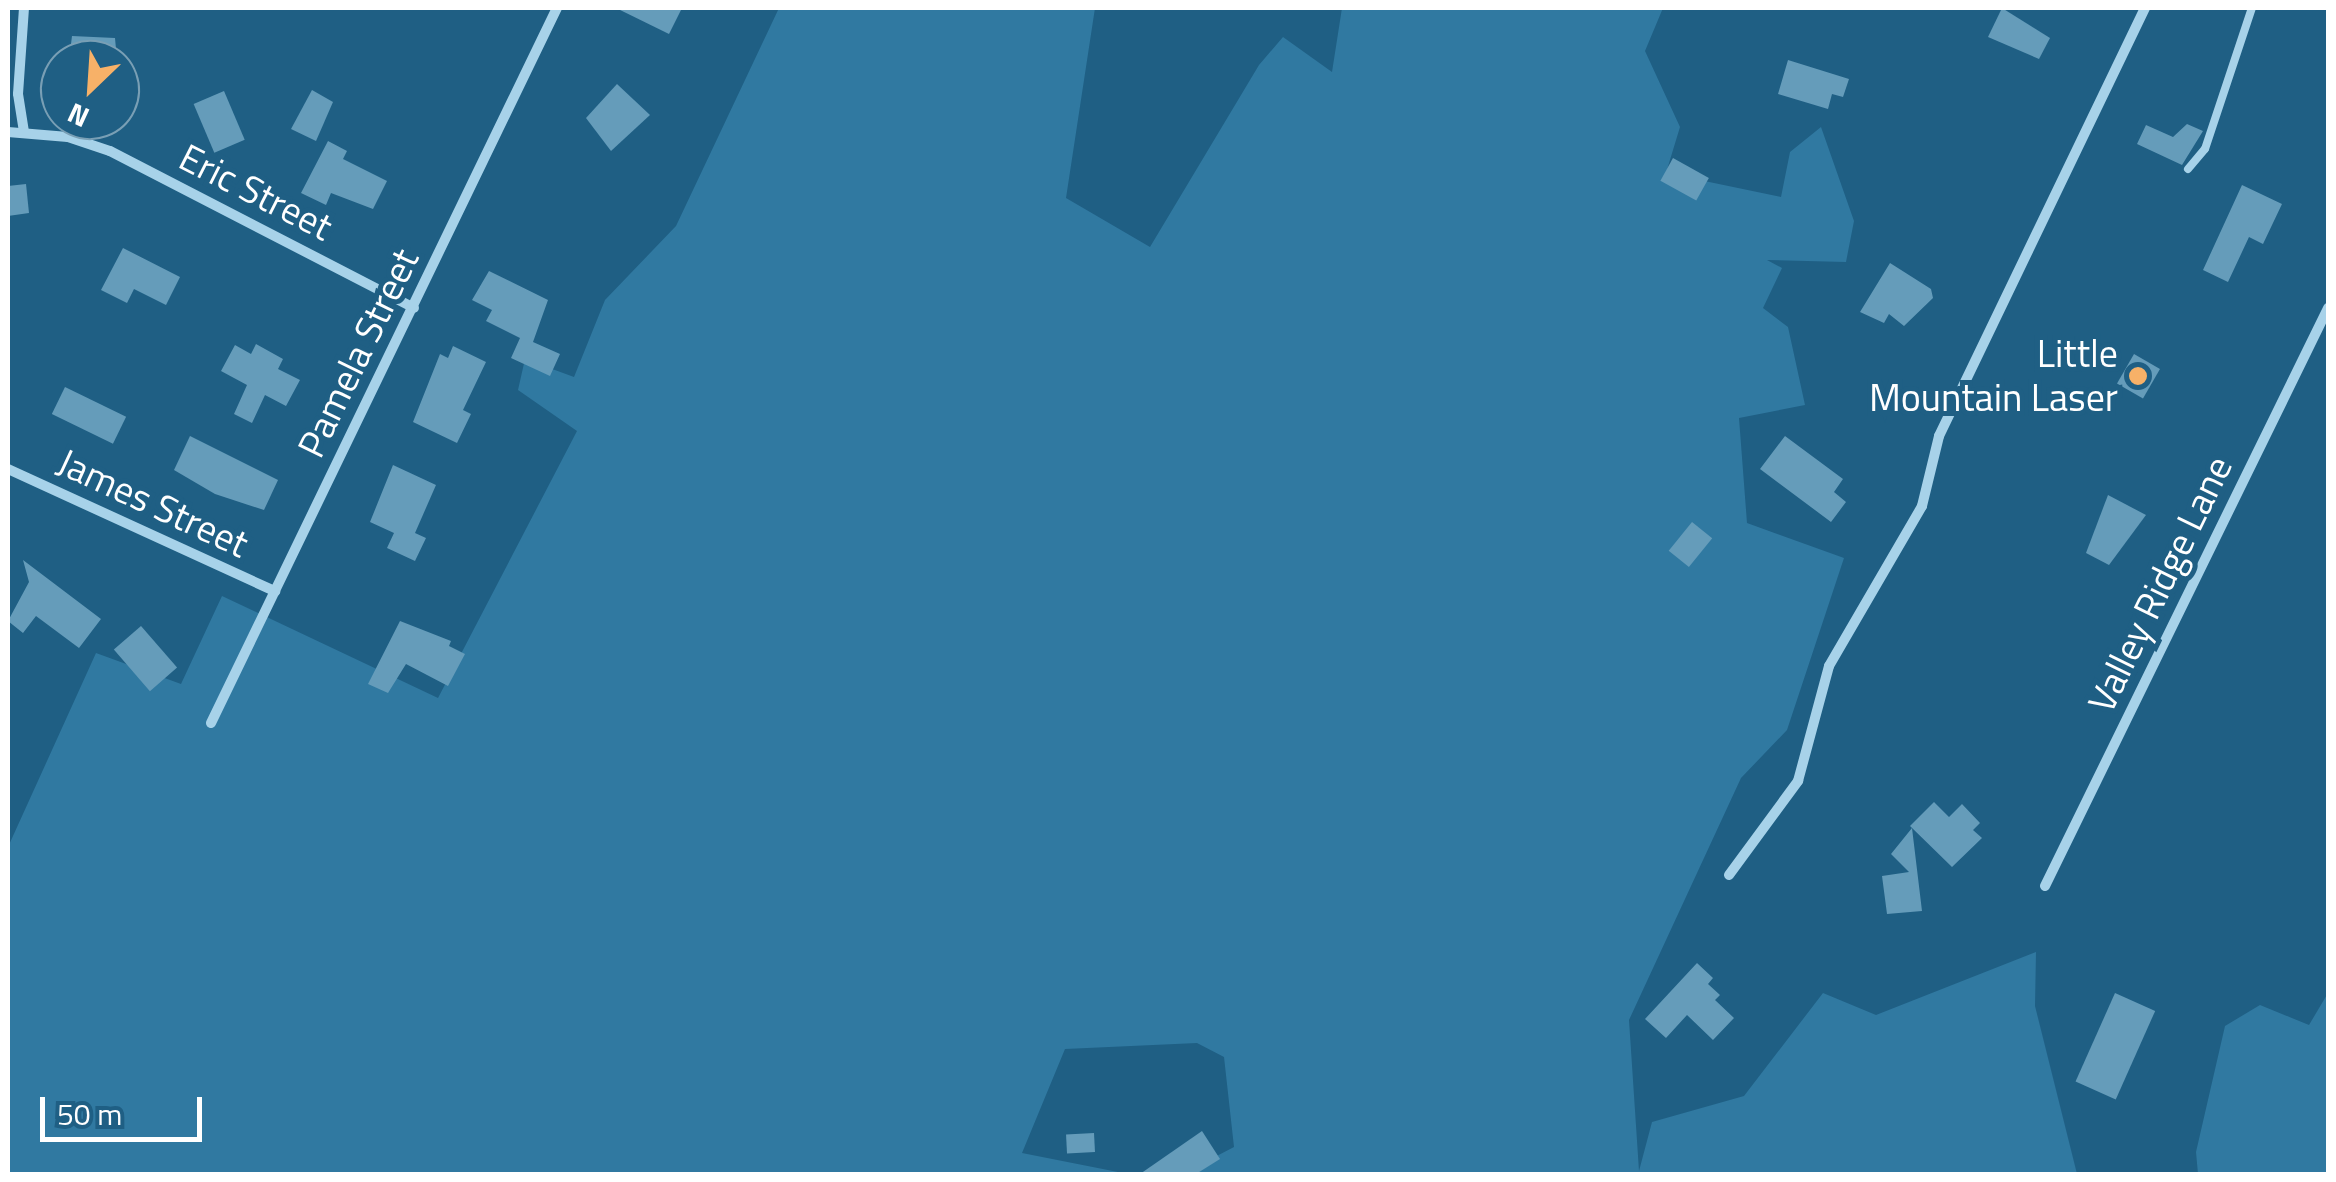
<!DOCTYPE html>
<html>
<head>
<meta charset="utf-8">
<style>
	body { margin:0 }
	#map { position:relative; width:2336px; height:1182px; overflow:hidden; background:#1f5f84; font-family:"Titillium Web",sans-serif }
	div>[style] { position:absolute }
	.green>* { inset:0; background:#3079a1 }
	.building>* { inset:0; background:#659cba; transform-origin:0 0 }
	.lane>* { height:8px; margin:-4px; padding:0 4px; transform-origin:4px; border-radius:4px; background:#a7d2e9 }
	.street>* { height:10px; margin:-5px; padding:0 5px; transform-origin:5px; border-radius:5px; background:#a7d2e9 }
	.dots>* { width:28px; height:28px; translate:-50% -50%; box-sizing:border-box; border:5px solid #1f5f84; border-radius:50% }
	span { translate:-50% -50%; white-space:nowrap; text-align:center; line-height:1.15; -webkit-text-stroke:10px #1f5f84; paint-order:stroke }
	.street-label { font-size:38px; color:#fff }
	.poi-label { font-size:38px; color:#fff }
	.right { translate:-100% -50%; text-align:right }
	.frame { position:absolute; inset:0; border:10px solid #fff; pointer-events:none }
	.north { position:absolute; left:40px; top:40px; width:100px; height:100px; box-sizing:border-box; background:#1f5f84; border:2px solid #799fb5; border-radius:50%; rotate:205deg; font-size:28px; font-weight:700; line-height:40px; text-align:center; color:#fff }
	.north::after { content:''; display:block; margin:auto; width:35px; height:45px; background:#f7b168; clip-path:polygon(50% 0,100% 100%,50% 72%,0 100%) }
	.scale { position:absolute; left:40px; top:1097px; width:162px; height:45px; box-sizing:border-box; border:5px solid #fff; border-top:0; padding-left:12px; font-size:30px; line-height:35px; white-space:nowrap; color:#fff; -webkit-text-stroke:8px #1f5f84; paint-order:stroke }
</style>
</head>
<body>
<div id="map">
	<div class="green">
		<div style="clip-path:polygon(779px 8px,1095px 8px,1066px 198px,1150px 247px,1259px 65px,1283px 37px,1332px 72px,1342px 8px,1663px 8px,1645px 51px,1680px 127px,1666px 173px,1781px 197px,1790px 152px,1821px 127px,1854px 221px,1846px 262px,1767px 260px,1782px 268px,1763px 308px,1788px 327px,1805px 405px,1739px 418px,1747px 523px,1844px 558px,1787px 730px,1741px 778px,1629px 1020px,1639px 1171px,1652px 1122px,1744px 1096px,1823px 993px,1876px 1015px,2036px 952px,2035px 1006px,2077px 1174px,1182px 1174px,1234px 1147px,1224px 1057px,1197px 1043px,1065px 1049px,1022px 1153px,1128px 1174px,8px 1174px,8px 847px,96px 653px,181px 684px,222px 596px,438px 698px,577px 431px,518px 390px,525px 359px,574px 377px,605px 300px,676px 226px)"></div>
		<div style="clip-path:polygon(2328px 993px,2328px 1174px,2198px 1174px,2196px 1152px,2225px 1026px,2260px 1005px,2309px 1025px)"></div>
	</div>
	<div class="building">
		<div style="clip-path:polygon(616px 8px,682px 8px,669px 34px)"></div>
		<div style="clip-path:polygon(2002px 8px,2050px 38px,2039px 59px,1988px 37px)"></div>
		<div style="clip-path:polygon(72px 36px,115px 38px,117px 60px,69px 60px)"></div>
		<div style="clip-path:polygon(1788px 60px,1849px 79px,1843px 97px,1832px 94px,1828px 109px,1778px 94px)"></div>
		<div style="clip-path:polygon(617px 84px,650px 115px,611px 151px,586px 118px)"></div>
		<div style="clip-path:polygon(312px 90px,333px 102px,316px 141px,291px 129px)"></div>
		<div style="left:224px;top:91px;width:53px;height:33px;rotate:67deg"></div>
		<div style="clip-path:polygon(2187px 124px,2203px 131px,2182px 165px,2137px 144px,2146px 125px,2173px 137px)"></div>
		<div style="clip-path:polygon(328px 141px,347px 151px,343px 159px,387px 181px,373px 209px,331px 193px,326px 205px,301px 193px)"></div>
		<div style="left:1673px;top:158px;width:41px;height:26px;rotate:29deg"></div>
		<div style="clip-path:polygon(26px 184px,29px 213px,8px 216px,8px 186px)"></div>
		<div style="clip-path:polygon(2242px 185px,2282px 204px,2263px 244px,2249px 237px,2228px 282px,2203px 270px)"></div>
		<div style="clip-path:polygon(123px 248px,180px 277px,166px 305px,134px 289px,127px 303px,101px 290px)"></div>
		<div style="clip-path:polygon(1890px 263px,1931px 289px,1933px 298px,1904px 326px,1889px 314px,1884px 323px,1860px 312px)"></div>
		<div style="clip-path:polygon(489px 271px,548px 300px,533px 342px,560px 354px,550px 376px,511px 358px,520px 338px,486px 321px,492px 310px,472px 300px)"></div>
		<div style="clip-path:polygon(256px 344px,283px 359px,278px 369px,300px 380px,286px 406px,265px 395px,252px 423px,234px 414px,247px 385px,221px 371px,235px 345px,251px 354px)"></div>
		<div style="clip-path:polygon(453px 346px,486px 362px,463px 410px,471px 414px,457px 443px,413px 422px,440px 354px,448px 358px)"></div>
		<div style="left:2134px;top:354px;width:30px;height:34px;rotate:30deg"></div>
		<div style="left:65px;top:387px;width:68px;height:30px;rotate:26deg"></div>
		<div style="clip-path:polygon(190px 436px,278px 480px,264px 510px,215px 494px,174px 470px)"></div>
		<div style="clip-path:polygon(1785px 436px,1843px 479px,1834px 492px,1846px 502px,1831px 522px,1760px 469px)"></div>
		<div style="clip-path:polygon(393px 465px,436px 485px,415px 533px,426px 538px,415px 561px,387px 548px,394px 533px,370px 522px)"></div>
		<div style="clip-path:polygon(2108px 495px,2146px 515px,2109px 565px,2086px 553px)"></div>
		<div style="left:1692px;top:522px;width:26px;height:37px;rotate:39deg"></div>
		<div style="clip-path:polygon(23px 560px,101px 619px,79px 648px,36px 616px,23px 633px,8px 621px,29px 582px)"></div>
		<div style="clip-path:polygon(400px 621px,451px 641px,449px 646px,465px 654px,448px 686px,406px 664px,388px 693px,368px 684px)"></div>
		<div style="left:141px;top:626px;width:55px;height:36px;rotate:49deg"></div>
		<div style="clip-path:polygon(1934px 802px,1949px 817px,1962px 804px,1980px 823px,1973px 830px,1982px 838px,1952px 867px,1910px 826px)"></div>
		<div style="clip-path:polygon(1912px 828px,1922px 911px,1887px 914px,1882px 876px,1909px 872px,1891px 854px)"></div>
		<div style="clip-path:polygon(1697px 963px,1713px 978px,1708px 984px,1720px 995px,1715px 1000px,1734px 1018px,1713px 1040px,1687px 1015px,1666px 1038px,1645px 1019px)"></div>
		<div style="left:2115px;top:993px;width:44px;height:97px;rotate:24deg"></div>
		<div style="clip-path:polygon(1202px 1131px,1220px 1159px,1196px 1174px,1140px 1174px)"></div>
		<div style="left:1094px;top:1133px;width:19px;height:28px;rotate:87deg"></div>
	</div>
	<div class="lane">
		<div style="left:2188px;top:169px;width:26px;rotate:-50deg"></div>
		<div style="left:2205px;top:149px;width:149px;rotate:-71.6deg"></div>
	</div>
	<div class="street">
		<div style="left:24px;top:8px;width:86px;rotate:94deg"></div>
		<div style="left:18px;top:94px;width:37px;rotate:81deg"></div>
		<div style="left:8px;top:132px;width:60px;rotate:4.8deg"></div>
		<div style="left:68px;top:137px;width:44px;rotate:18.4deg"></div>
		<div style="left:110px;top:151px;width:342px;rotate:27.3deg"></div>
		<div style="left:8px;top:469px;width:294px;rotate:24.6deg"></div>
		<div style="left:211px;top:723px;width:794px;rotate:-64.18deg"></div>
		<div style="left:1729px;top:875px;width:117px;rotate:-53.7deg"></div>
		<div style="left:1798px;top:781px;width:119px;rotate:-74.9deg"></div>
		<div style="left:1829px;top:666px;width:185px;rotate:-59.8deg"></div>
		<div style="left:1922px;top:506px;width:72px;rotate:-76.3deg"></div>
		<div style="left:1939px;top:436px;width:475px;rotate:-64.3deg"></div>
		<div style="left:2045px;top:886px;width:644px;rotate:-63.91deg"></div>
	</div>
	<div class="dots">
		<div style="left:2138px;top:376px;background:#f7b168"></div>
	</div>
	<div class="street-label">
		<span style="left:256px;top:192px;rotate:27deg">Eric Street</span>
		<span style="left:358px;top:353px;rotate:-64deg">Pamela Street</span>
		<span style="left:153px;top:503px;rotate:25deg">James Street</span>
		<span style="left:2160px;top:584px;rotate:-64deg">Valley Ridge Lane</span>
	</div>
	<div class="poi-label">
		<span class="right" style="left:2118px;top:376px">Little<br>Mountain Laser</span>
	</div>
	<div class="frame"></div>
	<div class="north">N</div>
	<div class="scale">50 m</div>
</div>
</body>
</html>
